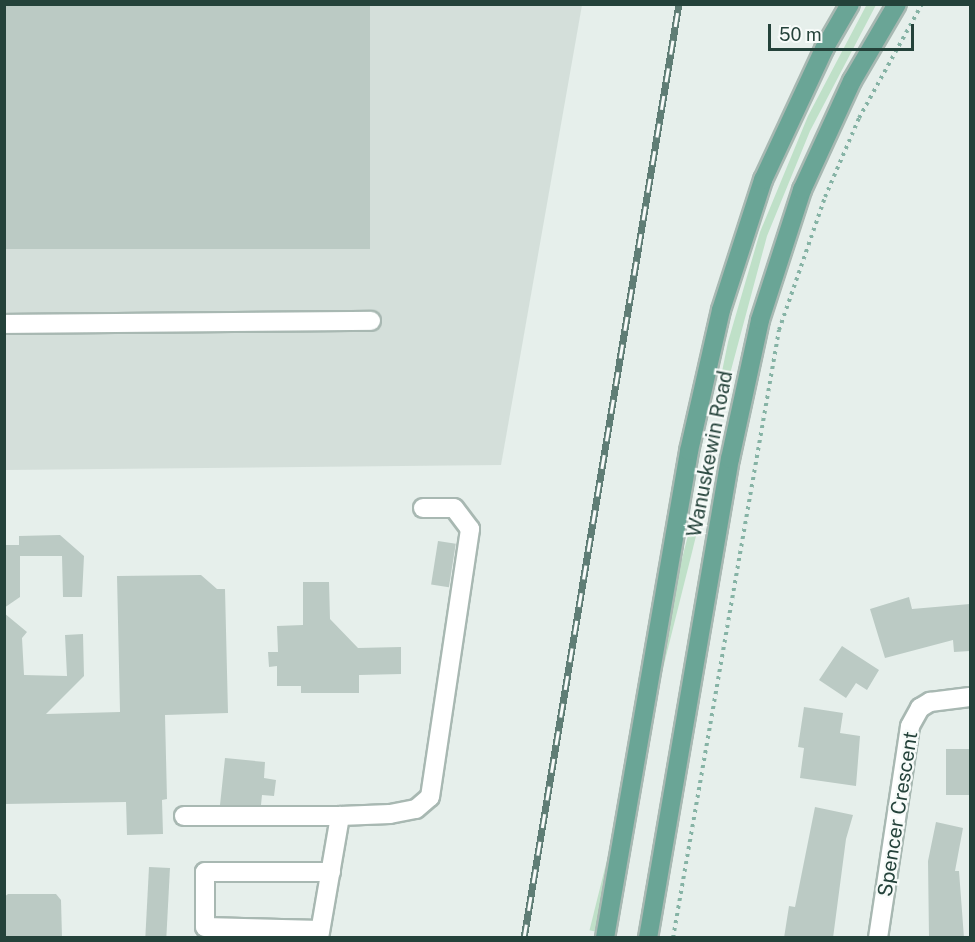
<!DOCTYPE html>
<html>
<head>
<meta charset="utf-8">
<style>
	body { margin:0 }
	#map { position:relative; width:975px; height:942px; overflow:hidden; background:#e6efeb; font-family:"Public Sans",sans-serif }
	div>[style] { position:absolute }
	.built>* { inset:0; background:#d4dfda }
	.green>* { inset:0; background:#bfe0c8; transform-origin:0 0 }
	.building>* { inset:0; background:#bbcac4; transform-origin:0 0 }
	.path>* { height:4px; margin-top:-2px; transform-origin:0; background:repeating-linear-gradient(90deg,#86b3a5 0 3px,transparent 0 7.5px) }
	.roads { filter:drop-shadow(2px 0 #a8b8b2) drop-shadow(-2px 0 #a8b8b2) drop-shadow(0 2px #a8b8b2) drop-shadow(0 -2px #a8b8b2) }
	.minor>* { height:18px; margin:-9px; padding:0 9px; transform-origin:9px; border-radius:9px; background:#fff }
	.major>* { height:18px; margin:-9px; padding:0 9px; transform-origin:9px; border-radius:9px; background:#6aa596 }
	.rail>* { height:7px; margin-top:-3.5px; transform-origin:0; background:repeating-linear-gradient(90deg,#f7fbf9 0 14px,#5f7d75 0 28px); box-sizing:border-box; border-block:2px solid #5f7d75 }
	span { translate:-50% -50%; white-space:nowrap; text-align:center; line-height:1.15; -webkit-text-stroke:4.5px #f7fbf9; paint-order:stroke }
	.street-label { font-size:20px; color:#24423a }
	.frame { position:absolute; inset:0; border:6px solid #24423a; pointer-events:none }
	.scale { position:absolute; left:768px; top:24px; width:146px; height:27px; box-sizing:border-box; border:3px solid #24423a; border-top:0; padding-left:8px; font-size:18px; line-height:21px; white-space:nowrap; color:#24423a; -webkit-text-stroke:4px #f7fbf9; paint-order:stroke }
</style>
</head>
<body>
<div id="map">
	<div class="built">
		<div style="clip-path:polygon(4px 5px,582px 5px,501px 465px,5px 470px)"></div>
	</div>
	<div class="green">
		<div style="clip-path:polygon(867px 4px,876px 5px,810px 131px,767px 236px,719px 415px,713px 416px,728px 342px,760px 232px,808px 116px)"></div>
		<div style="left:694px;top:511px;width:8px;height:432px;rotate:14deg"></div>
	</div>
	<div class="building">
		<div style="left:4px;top:4px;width:366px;height:245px"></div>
		<div style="clip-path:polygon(60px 535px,84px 556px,82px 597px,63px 597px,62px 556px,20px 556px,20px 597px,4px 608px,4px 545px,19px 545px,19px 536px)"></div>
		<div style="left:438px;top:541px;width:18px;height:44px;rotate:9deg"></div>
		<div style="clip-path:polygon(201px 575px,217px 589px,225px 589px,228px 713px,165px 715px,167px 799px,162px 800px,163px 834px,127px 835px,126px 802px,4px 804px,4px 613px,27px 632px,22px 638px,24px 675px,67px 676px,65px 635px,83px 634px,84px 676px,46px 714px,120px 712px,117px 576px)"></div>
		<div style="clip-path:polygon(303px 582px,329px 582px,330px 619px,358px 648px,401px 647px,401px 674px,359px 675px,359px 693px,301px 693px,301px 686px,277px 686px,277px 666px,269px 667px,268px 652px,278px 652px,277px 626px,303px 625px)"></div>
		<div style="clip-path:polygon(909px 597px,912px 609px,970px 604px,970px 651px,954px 652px,953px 640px,885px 658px,870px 609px)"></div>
		<div style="clip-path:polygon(842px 646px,879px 670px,867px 690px,856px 683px,846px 698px,819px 680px)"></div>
		<div style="clip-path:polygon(804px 707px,843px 713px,840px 733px,860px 736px,856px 786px,800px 778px,804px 748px,798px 747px)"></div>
		<div style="left:970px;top:749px;width:46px;height:24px;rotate:90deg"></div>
		<div style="clip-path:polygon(225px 758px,265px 762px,264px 778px,276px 780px,274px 796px,262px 795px,261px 805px,220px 805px)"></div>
		<div style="clip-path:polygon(815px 807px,853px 815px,846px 839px,833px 938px,784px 938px,789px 906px,795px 907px)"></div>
		<div style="clip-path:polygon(936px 822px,963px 828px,955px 871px,959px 871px,964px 938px,929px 938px,928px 861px)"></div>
		<div style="left:149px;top:867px;width:21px;height:71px;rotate:3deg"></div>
		<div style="clip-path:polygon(8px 894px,56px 894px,61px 900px,62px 938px,4px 938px,4px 897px)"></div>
	</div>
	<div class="path">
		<div style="left:673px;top:938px;width:617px;rotate:-80.11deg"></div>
		<div style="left:779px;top:330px;width:141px;rotate:-70.9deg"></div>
		<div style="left:825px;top:197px;width:86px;rotate:-66.7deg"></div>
		<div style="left:859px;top:118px;width:130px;rotate:-61.1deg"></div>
	</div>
	<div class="roads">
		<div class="minor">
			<div style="left:4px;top:324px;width:367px;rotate:-0.5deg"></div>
			<div style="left:184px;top:816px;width:156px"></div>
			<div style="left:320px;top:930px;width:115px;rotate:-178.5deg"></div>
			<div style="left:205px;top:927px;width:55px;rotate:-90deg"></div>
			<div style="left:205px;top:872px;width:126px"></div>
			<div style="left:319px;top:938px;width:124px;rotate:-80.2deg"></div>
			<div style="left:340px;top:816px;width:50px;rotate:-2.3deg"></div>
			<div style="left:390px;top:814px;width:26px;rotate:-11deg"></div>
			<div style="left:416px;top:809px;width:18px;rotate:-41deg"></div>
			<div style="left:430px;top:797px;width:271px;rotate:-81.5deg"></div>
			<div style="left:470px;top:529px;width:26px;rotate:-127deg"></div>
			<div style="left:454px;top:508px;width:31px;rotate:180deg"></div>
			<div style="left:878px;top:938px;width:214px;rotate:-81.4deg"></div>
			<div style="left:910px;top:726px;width:21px;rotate:-61deg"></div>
			<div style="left:920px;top:708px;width:12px;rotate:-31deg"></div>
			<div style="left:930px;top:702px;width:40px;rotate:-7.1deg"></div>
		</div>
		<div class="major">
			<div style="left:605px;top:938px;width:494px;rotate:-80.2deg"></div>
			<div style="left:689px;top:451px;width:145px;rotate:-77.2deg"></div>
			<div style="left:721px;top:310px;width:137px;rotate:-72.1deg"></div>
			<div style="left:763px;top:180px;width:145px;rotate:-65deg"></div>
			<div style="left:824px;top:49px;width:52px;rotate:-60deg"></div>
			<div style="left:648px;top:938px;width:486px;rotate:-80.3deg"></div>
			<div style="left:730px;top:459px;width:142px;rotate:-77.8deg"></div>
			<div style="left:760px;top:320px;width:137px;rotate:-72.1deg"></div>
			<div style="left:802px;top:190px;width:120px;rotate:-65.4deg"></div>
			<div style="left:852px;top:81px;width:89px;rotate:-59.7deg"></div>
		</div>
	</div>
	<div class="rail">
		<div style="left:524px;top:938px;width:947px;rotate:-80.58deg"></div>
	</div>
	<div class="street-label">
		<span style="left:710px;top:454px;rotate:-79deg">Wanuskewin Road</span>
		<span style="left:898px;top:814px;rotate:-81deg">Spencer Crescent</span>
	</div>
	<div class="frame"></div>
	<div class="scale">50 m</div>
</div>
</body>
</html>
